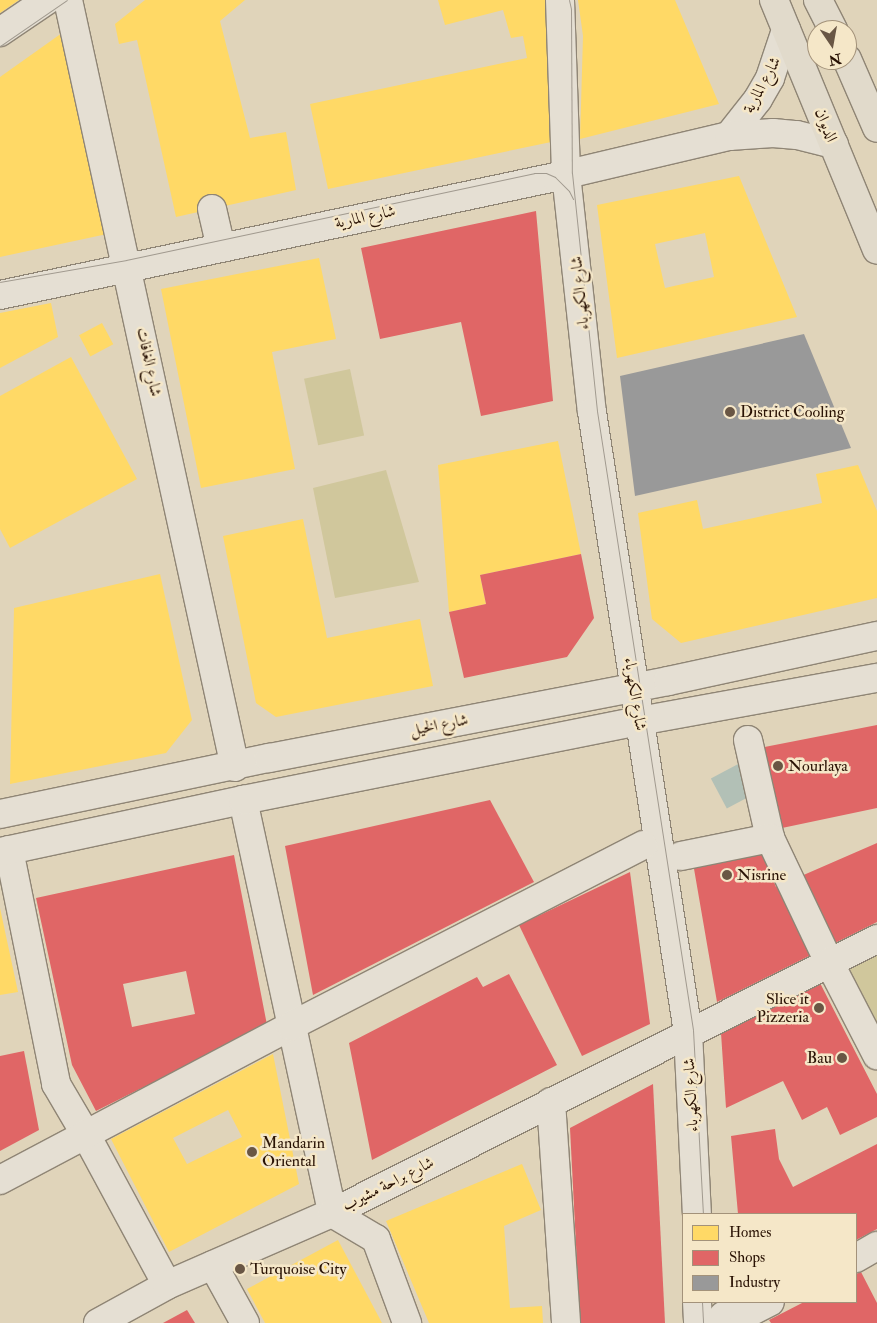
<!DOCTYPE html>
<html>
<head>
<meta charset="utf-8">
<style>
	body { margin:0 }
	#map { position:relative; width:877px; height:1323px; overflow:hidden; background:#e0d4ba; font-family:"IM FELL Double Pica",Amiri,serif }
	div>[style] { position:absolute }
	.green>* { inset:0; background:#d0c79c; transform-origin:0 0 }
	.water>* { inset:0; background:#b2c0b6; transform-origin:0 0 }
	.homes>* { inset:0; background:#ffd966; transform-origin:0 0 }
	.shops>* { inset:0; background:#e06666 }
	.industry>* { inset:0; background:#999 }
	.roads { filter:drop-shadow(1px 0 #8f8575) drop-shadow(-1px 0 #8f8575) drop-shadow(0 1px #8f8575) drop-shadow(0 -1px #8f8575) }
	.minor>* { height:28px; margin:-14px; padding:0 14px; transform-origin:14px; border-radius:14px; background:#e5dfd3 }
	.major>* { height:28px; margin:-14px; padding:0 14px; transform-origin:14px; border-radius:14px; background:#e1dacb }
	.tram>* { height:1px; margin:-0.5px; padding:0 0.5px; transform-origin:0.5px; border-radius:0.5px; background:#a19a8f }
	.dots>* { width:14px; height:14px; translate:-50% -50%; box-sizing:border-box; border:2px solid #f5e7c8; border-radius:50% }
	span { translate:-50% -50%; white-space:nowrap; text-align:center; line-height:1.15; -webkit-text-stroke:5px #f5e7c8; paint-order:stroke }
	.street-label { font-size:16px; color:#291204 }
	.poi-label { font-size:16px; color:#291204 }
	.left { translate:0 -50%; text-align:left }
	.right { translate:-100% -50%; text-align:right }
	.legend { position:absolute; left:682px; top:1213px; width:175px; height:90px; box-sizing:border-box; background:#f5e7c8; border:1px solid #a3927a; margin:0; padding:6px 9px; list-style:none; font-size:15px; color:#291204 }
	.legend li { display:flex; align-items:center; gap:10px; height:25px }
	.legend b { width:25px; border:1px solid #a3927a }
	.north { position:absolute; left:807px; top:20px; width:50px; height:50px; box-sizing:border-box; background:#f5e7c8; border:1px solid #a3927a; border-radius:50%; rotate:168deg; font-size:14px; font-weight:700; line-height:20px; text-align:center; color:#291204 }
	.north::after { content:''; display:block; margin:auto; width:18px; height:22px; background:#695644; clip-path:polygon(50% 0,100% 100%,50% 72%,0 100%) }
</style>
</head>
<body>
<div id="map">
	<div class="green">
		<div style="left:350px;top:369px;width:68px;height:47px;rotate:78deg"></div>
		<div style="clip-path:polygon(386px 470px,419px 582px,335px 598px,313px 488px)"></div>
		<div style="clip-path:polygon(877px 939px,877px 1021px,863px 1028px,829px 962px)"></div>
	</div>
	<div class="water">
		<div style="left:740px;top:763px;width:34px;height:33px;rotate:62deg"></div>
	</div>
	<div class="homes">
		<div style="clip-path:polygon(0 0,19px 0,0 13px)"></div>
		<div style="clip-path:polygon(145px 0,245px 0,220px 21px,250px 138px,286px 132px,296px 190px,176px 217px,137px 40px,119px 44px,115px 24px)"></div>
		<div style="clip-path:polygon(438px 0,550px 0,556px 141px,328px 189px,310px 104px,527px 58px,523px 36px,511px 38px,503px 10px,445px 25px)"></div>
		<div style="clip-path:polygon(578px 0,675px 0,719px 104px,580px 139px,583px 36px)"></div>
		<div style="clip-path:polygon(62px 33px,107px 234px,0 257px,0 77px)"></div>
		<div style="clip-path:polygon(evenodd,739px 176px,797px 317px,617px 358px,597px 205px,739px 176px,705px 233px,714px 277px,665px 288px,655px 244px,705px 233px)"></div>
		<div style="clip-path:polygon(319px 258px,336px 339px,272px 352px,295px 469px,201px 488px,161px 289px)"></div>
		<div style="clip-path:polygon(51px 303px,58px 337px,0 368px,0 313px)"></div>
		<div style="left:102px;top:323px;width:24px;height:26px;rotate:62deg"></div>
		<div style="clip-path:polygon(71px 357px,137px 479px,10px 548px,0 529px,0 396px)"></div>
		<div style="clip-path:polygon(558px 441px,581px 554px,480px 575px,486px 604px,449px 612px,438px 465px)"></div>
		<div style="clip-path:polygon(858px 465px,877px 511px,877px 598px,681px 643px,652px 619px,638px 513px,697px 500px,703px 529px,822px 503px,816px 474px)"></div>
		<div style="clip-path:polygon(303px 519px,327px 638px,420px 619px,433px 686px,276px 717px,256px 703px,223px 536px)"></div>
		<div style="clip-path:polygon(160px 574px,192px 720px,166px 753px,10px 784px,14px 608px)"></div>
		<div style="clip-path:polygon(0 908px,18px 992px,0 995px)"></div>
		<div style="clip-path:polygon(evenodd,273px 1054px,299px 1184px,169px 1252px,111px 1139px,273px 1054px,228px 1110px,242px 1137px,187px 1164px,173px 1138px,228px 1110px)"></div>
		<div style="clip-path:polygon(522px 1164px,541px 1210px,504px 1226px,510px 1308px,542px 1306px,543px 1323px,429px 1323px,386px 1221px)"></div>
		<div style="clip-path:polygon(338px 1240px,382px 1323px,265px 1323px,247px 1289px)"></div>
	</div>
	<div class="shops">
		<div style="clip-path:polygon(536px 211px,553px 401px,481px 416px,461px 322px,380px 339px,361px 248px)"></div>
		<div style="clip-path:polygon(581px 554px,594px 618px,567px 657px,464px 678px,449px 612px,486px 604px,480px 575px)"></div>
		<div style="clip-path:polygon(877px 725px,877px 808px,782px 828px,759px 748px)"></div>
		<div style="clip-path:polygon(490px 800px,534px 882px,313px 995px,285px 846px)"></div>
		<div style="clip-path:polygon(877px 843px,877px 922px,717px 1002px,693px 863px,760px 848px,776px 887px)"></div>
		<div style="clip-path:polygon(evenodd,234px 855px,267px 1025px,96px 1111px,72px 1065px,36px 898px,234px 855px,186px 971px,195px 1014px,132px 1027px,123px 984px,186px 971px)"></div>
		<div style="clip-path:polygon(630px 872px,650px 1024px,582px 1056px,519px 925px)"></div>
		<div style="clip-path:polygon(509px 974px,557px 1065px,372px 1160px,349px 1043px,477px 977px,483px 987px)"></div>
		<div style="clip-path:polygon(820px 983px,877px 1094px,877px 1117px,840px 1135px,827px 1107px,802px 1120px,783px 1081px,726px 1108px,721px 1033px)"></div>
		<div style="clip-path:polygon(24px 1051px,39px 1130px,0 1151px,0 1056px)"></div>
		<div style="clip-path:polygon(653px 1084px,665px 1323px,580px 1323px,570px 1128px)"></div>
		<div style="clip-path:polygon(775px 1129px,779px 1159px,793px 1187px,877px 1144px,877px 1229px,856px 1240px,856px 1214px,738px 1214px,731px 1136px)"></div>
		<div style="clip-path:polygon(861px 1272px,877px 1303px,877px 1323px,771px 1323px,769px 1320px,804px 1302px,856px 1302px,856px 1274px)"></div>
		<div style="clip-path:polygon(187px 1310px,195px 1323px,163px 1323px)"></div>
	</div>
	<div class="industry">
		<div style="clip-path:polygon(804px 334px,851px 448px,635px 496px,620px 376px)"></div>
	</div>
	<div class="roads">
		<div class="minor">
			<div style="left:68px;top:0;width:785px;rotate:77.72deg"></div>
			<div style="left:560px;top:0;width:174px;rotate:88deg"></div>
			<div style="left:566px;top:174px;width:239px;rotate:83.8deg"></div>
			<div style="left:592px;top:412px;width:627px;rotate:81.2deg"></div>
			<div style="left:688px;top:1032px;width:182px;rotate:87.2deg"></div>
			<div style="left:0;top:32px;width:57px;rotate:-34.2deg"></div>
			<div style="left:729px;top:136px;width:47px;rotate:-51.9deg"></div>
			<div style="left:758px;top:99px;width:24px;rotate:-60deg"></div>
			<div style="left:770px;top:78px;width:51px;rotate:-71.6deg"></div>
			<div style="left:212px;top:209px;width:40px;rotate:77deg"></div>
			<div style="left:0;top:295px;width:567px;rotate:-12deg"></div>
			<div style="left:555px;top:177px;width:179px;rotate:-13.3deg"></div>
			<div style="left:729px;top:136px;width:44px;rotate:-3.9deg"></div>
			<div style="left:773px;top:133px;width:24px;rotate:5deg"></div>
			<div style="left:797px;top:135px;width:38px;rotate:14deg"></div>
			<div style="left:748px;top:740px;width:100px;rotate:77.3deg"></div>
			<div style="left:770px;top:838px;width:137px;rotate:64.6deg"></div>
			<div style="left:829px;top:962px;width:105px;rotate:62.7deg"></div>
			<div style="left:243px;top:800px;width:422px;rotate:77.8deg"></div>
			<div style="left:0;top:814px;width:275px;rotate:-11.8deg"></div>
			<div style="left:269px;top:758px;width:406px;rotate:-10.9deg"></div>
			<div style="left:668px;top:681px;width:214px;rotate:-12.2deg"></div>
			<div style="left:9px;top:850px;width:239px;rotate:78.6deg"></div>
			<div style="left:56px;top:1084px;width:59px;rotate:59.5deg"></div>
			<div style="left:86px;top:1135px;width:170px;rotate:61.6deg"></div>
			<div style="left:0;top:852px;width:249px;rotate:-12.1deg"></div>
			<div style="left:243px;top:800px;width:410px;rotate:-11.3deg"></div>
			<div style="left:645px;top:720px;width:236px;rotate:-10.3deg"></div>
			<div style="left:681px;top:856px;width:91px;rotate:-11.4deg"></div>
			<div style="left:551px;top:1102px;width:222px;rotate:86.1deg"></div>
			<div style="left:0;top:1180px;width:329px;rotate:-27.9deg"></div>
			<div style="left:291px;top:1026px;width:396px;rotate:-27.2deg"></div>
			<div style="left:332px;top:1213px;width:51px;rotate:30.6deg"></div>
			<div style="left:376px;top:1239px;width:90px;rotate:69.7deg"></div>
			<div style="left:856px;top:1258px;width:24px;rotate:-30deg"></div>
			<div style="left:213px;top:1265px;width:66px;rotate:61.1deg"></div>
			<div style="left:697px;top:1302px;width:21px;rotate:87deg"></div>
			<div style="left:723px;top:1316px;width:21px;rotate:-3deg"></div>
			<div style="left:744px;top:1315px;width:29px;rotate:-27deg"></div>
			<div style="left:98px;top:1323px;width:79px;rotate:-28.8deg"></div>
			<div style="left:167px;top:1285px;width:180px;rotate:-23.6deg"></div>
			<div style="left:332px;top:1213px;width:610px;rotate:-26.69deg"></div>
		</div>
		<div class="major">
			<div style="left:774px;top:0;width:270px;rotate:67.6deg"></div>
			<div style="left:818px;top:0;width:34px;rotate:63deg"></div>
			<div style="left:847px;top:59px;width:75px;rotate:66.5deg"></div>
		</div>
	</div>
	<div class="tram">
		<div style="left:569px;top:0;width:9px;rotate:77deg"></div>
		<div style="left:571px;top:9px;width:164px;rotate:89.7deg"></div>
		<div style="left:572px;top:173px;width:239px;rotate:84deg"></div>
		<div style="left:597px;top:411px;width:626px;rotate:81.18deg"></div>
		<div style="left:693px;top:1030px;width:184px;rotate:86.9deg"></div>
		<div style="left:0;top:46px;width:81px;rotate:-34.5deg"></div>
		<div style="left:0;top:282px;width:128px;rotate:-9.9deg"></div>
		<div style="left:126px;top:260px;width:417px;rotate:-12deg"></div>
		<div style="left:534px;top:173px;width:12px"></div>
		<div style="left:546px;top:173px;width:10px;rotate:24deg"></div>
		<div style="left:555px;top:177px;width:20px;rotate:45deg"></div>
		<div style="left:569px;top:191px;width:9px;rotate:63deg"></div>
		<div style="left:702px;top:1302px;width:21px;rotate:87deg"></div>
	</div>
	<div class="dots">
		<div style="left:730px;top:412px;background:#695644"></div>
		<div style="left:778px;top:766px;background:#695644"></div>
		<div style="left:727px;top:875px;background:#695644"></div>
		<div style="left:819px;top:1008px;background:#695644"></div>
		<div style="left:842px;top:1058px;background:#695644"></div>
		<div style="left:252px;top:1152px;background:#695644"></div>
		<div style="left:240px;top:1269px;background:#695644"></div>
	</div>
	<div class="street-label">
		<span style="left:762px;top:85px;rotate:-62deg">شارع المارية</span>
		<span style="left:826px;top:125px;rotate:68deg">الديوان</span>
		<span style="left:365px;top:217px;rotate:-12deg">شارع المارية</span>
		<span style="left:580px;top:293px;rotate:-96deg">شارع الكهرباء</span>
		<span style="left:149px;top:362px;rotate:78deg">شارع الغافات</span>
		<span style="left:635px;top:694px;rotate:81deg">شارع الكهرباء</span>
		<span style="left:439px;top:725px;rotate:-11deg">شارع الخيل</span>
		<span style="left:691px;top:1095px;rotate:-93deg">شارع الكهرباء</span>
		<span style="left:388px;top:1184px;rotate:-27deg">شارع براحة مشيرب</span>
	</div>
	<div class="poi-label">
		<span class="left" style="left:740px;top:412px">District Cooling</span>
		<span class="left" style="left:788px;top:766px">Nourlaya</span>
		<span class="left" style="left:737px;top:875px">Nisrine</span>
		<span class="right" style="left:809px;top:1008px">Slice it<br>Pizzeria</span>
		<span class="right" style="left:832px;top:1058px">Bau</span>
		<span class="left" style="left:262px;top:1152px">Mandarin<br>Oriental</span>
		<span class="left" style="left:250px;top:1269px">Turquoise City</span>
	</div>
	<ul class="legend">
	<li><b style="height:14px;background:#ffd966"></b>Homes</li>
	<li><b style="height:14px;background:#e06666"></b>Shops</li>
	<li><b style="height:14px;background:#999"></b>Industry</li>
	</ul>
	<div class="north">N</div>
</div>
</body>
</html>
